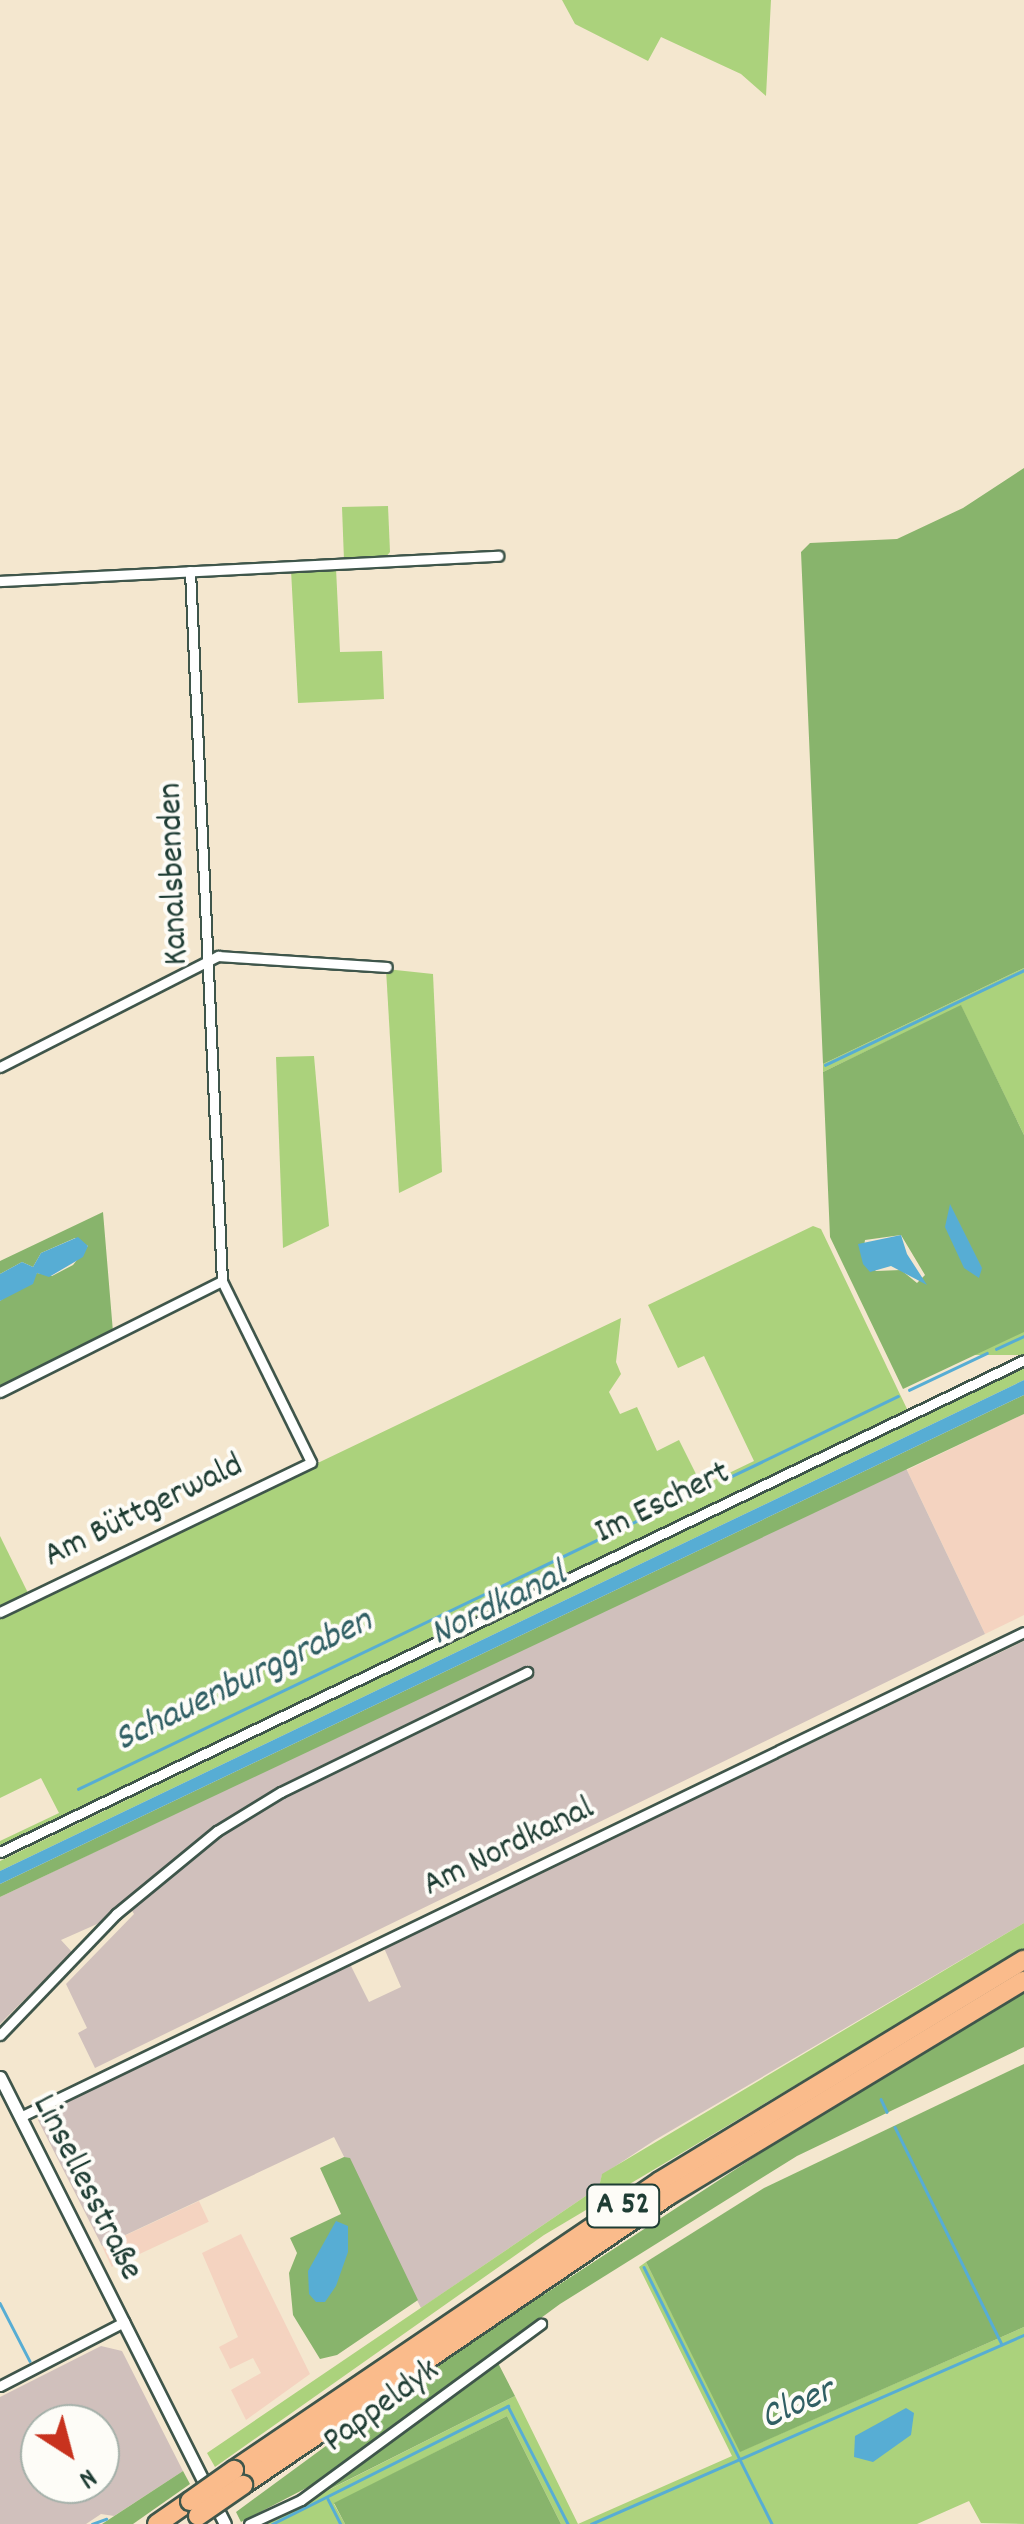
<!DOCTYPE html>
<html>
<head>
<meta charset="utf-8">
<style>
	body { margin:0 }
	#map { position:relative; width:1024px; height:2524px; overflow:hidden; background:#f4e7cf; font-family:Dekko,sans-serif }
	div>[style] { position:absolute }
	.built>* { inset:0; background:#f4d3c0; transform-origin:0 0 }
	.industrial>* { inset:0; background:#d0c0bc }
	.green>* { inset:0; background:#abd27c; transform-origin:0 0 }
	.forest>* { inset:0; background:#88b46c }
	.water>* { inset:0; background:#57add4 }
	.stream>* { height:2.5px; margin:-1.25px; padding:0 1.25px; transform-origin:1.25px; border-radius:1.25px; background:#57add4 }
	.roads { filter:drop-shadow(2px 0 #3f564b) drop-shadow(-2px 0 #3f564b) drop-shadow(0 2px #3f564b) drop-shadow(0 -2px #3f564b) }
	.minor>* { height:9px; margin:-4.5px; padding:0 4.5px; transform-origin:4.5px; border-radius:4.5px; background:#fff }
	.tertiary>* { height:11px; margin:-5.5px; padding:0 5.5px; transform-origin:5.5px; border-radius:5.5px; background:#fff }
	.motorway>* { height:18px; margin:-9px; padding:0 9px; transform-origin:9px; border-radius:9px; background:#fabb8b }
	.bridges { filter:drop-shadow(2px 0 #3f564b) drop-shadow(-2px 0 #3f564b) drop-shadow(0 2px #3f564b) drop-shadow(0 -2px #3f564b) }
	.motorway-bridge>* { height:18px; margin:-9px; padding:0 9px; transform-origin:9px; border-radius:9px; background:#fabb8b }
	span { translate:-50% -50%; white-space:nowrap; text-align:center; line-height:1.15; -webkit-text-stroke:8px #fdfcf7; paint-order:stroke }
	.shield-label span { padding:2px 8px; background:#fdfcf7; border:2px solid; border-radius:8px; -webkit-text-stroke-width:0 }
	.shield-label { font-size:32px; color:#1f3d34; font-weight:700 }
	.street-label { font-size:35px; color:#1f3d34 }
	.water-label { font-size:38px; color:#305f64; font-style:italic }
	.north { position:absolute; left:20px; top:2404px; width:100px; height:100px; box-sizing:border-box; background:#fdfcf7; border:2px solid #a4b0a9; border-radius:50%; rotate:144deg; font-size:28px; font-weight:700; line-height:40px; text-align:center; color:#1f3d34 }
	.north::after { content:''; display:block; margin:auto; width:35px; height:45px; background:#c8321e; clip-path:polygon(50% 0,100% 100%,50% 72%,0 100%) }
</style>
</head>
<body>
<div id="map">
	<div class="built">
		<div style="clip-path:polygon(1024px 1414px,1024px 1615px,985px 1634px,907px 1470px)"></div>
		<div style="left:199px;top:2201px;width:23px;height:107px;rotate:65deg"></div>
		<div style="clip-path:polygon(241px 2234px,310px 2374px,246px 2420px,231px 2390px,261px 2373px,253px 2358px,230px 2369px,219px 2347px,238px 2337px,202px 2253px)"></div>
	</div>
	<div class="industrial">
		<div style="clip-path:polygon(905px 1466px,985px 1634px,95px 2068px,78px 2033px,87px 2028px,66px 1984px,134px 1914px,131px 1909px,61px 1940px,72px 1952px,0 2024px,0 1897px)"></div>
		<div style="clip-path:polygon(1024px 1641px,1024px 1923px,655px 2140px,602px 2175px,599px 2187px,421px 2308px,334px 2137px,102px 2246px,38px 2120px,76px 2094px,350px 1964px,369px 2002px,401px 1987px,384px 1948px)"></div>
		<div style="clip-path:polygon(evenodd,101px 2346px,122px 2351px,183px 2471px,114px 2516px,101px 2514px,86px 2524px,0 2524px,0 2397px,101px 2346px,40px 2424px,100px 2424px,100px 2484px,40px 2484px,40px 2424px)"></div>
	</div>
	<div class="green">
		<div style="clip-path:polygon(562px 0,771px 0,766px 96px,741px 74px,661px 37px,648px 61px,575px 24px)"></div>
		<div style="clip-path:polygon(388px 506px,390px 552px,385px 558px,344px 560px,342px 507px)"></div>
		<div style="clip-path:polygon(336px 568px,340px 652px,382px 651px,384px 699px,298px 703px,291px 570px)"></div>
		<div style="clip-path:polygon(1024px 968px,1024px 1135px,961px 1006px,823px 1072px,823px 1064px)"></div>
		<div style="clip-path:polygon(386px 969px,433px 974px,442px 1172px,399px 1193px)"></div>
		<div style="clip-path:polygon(314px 1056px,329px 1226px,283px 1248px,276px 1057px)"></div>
		<div style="clip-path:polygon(813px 1226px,821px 1229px,908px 1411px,0 1847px,0 1841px,59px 1813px,41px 1778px,0 1798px,0 1615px,621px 1318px,616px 1362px,621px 1374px,609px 1392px,620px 1414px,637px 1407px,657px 1451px,679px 1440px,702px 1486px,754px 1461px,704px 1356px,678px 1368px,648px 1305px)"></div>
		<div style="left:1024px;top:1332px;width:23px;height:134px;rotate:90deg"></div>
		<div style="clip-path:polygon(1024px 1367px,1024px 1380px,0 1871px,0 1861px)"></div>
		<div style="clip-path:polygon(0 1536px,29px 1595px,0 1608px)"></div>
		<div style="clip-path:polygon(1024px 1923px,1024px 1949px,544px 2235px,215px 2467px,207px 2453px,599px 2187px,602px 2174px)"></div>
		<div style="clip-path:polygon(646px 2262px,741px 2451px,1024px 2327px,1024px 2524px,981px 2523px,969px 2501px,917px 2524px,561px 2524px,507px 2416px,334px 2504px,345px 2524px,261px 2524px,515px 2396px,578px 2524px,732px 2456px,639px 2267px)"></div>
	</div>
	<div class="forest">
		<div style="clip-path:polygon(1024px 468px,1024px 968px,823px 1064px,801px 552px,810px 543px,897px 539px,963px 508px)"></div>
		<div style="clip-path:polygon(evenodd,961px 1005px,1024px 1135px,1024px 1332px,903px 1389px,830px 1237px,823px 1072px,961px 1005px,901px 1235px,925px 1275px,917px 1283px,901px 1270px,876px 1271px,862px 1259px,865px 1240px,901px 1235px)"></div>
		<div style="clip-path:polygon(103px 1212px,113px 1332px,0 1389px,0 1301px,37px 1273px,52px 1276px,73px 1265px,88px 1246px,75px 1238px,41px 1253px,33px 1267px,22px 1262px,0 1274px,0 1261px)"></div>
		<div style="clip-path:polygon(1024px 1395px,1024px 1414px,0 1897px,0 1884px)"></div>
		<div style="clip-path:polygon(1024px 1993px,1024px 2047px,797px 2156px,560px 2304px,316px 2483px,241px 2522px,236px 2512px,439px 2363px,782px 2139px)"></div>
		<div style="clip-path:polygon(1024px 2064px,1024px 2327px,740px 2452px,646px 2262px,764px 2188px)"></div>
		<div style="clip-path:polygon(344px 2157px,350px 2158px,418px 2300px,337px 2355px,320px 2359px,293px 2315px,289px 2273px,297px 2253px,290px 2238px,341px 2214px,320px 2168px)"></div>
		<div style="clip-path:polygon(497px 2361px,515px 2396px,310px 2499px,369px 2458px)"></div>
		<div style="clip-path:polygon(507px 2416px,561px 2524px,345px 2524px,334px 2503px)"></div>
		<div style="clip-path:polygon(183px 2471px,190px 2484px,133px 2524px,102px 2524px)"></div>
	</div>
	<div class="water">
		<div style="clip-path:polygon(950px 1204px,982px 1268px,979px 1278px,964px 1268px,945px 1227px)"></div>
		<div style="clip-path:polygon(901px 1235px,907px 1254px,927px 1285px,891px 1266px,870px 1272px,863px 1264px,858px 1244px)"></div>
		<div style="clip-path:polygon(78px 1237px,88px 1246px,83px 1257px,49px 1277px,37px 1273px,33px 1284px,0 1301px,0 1274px,22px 1262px,33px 1267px,41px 1253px)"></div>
		<div style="clip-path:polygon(1024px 1380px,1024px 1395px,0 1884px,0 1871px)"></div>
		<div style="clip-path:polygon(336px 2221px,348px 2226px,348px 2252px,336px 2286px,325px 2302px,316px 2302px,309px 2294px,308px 2271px)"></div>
		<div style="clip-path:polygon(906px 2408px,914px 2413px,911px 2435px,873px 2462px,854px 2457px,855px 2436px)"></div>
	</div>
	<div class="stream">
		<div style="left:825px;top:1065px;width:221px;rotate:-25.5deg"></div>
		<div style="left:996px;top:1349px;width:31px;rotate:-25deg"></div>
		<div style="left:909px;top:1390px;width:86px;rotate:-25.4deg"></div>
		<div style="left:732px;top:1476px;width:184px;rotate:-25.7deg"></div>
		<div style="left:78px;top:1789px;width:691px;rotate:-25.64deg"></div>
		<div style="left:881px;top:2099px;width:14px;rotate:65deg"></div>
		<div style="left:895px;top:2127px;width:242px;rotate:63.8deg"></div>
		<div style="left:644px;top:2267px;width:287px;rotate:63.5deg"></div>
		<div style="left:0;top:2303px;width:65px;rotate:62.7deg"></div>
		<div style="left:328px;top:2499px;width:28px;rotate:63deg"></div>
		<div style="left:92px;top:2524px;width:15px;rotate:-20deg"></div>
		<div style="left:272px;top:2524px;width:264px;rotate:-26.6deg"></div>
		<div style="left:508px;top:2406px;width:132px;rotate:63deg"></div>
		<div style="left:591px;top:2524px;width:472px;rotate:-23.6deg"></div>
	</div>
	<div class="roads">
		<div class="minor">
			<div style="left:0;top:581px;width:499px;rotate:-2.9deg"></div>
			<div style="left:0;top:1067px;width:245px;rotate:-27deg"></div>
			<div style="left:218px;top:956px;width:169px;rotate:3.7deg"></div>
			<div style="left:0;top:1392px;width:248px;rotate:-26.6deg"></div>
			<div style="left:0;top:1612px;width:345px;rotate:-25.7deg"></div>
			<div style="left:311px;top:1462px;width:202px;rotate:-116.2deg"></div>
			<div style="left:222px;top:1281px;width:711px;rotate:-92.58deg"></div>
			<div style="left:0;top:1852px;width:1136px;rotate:-25.66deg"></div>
			<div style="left:0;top:2035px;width:168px;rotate:-46.2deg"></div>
			<div style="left:116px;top:1914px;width:131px;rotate:-39.4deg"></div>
			<div style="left:217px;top:1831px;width:75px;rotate:-31.4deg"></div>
			<div style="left:281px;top:1792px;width:274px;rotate:-26deg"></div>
			<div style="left:20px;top:2117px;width:1115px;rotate:-25.78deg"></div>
			<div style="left:0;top:2386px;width:140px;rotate:-27.3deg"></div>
			<div style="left:249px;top:2524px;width:57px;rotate:-24.8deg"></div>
			<div style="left:301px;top:2500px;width:298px;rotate:-36.3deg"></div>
		</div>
		<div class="tertiary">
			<div style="left:0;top:2077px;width:500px;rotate:63.28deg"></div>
		</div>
		<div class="motorway">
			<div style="left:234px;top:2470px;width:515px;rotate:-34.15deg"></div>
			<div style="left:660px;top:2181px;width:426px;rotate:-31.3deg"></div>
			<div style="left:243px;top:2485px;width:514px;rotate:-34.22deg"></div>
			<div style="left:668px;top:2196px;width:416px;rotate:-31.2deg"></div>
			<div style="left:157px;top:2524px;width:40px;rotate:-34.9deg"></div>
		</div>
	</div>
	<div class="bridges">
		<div class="motorway-bridge">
			<div style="left:190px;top:2501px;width:54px;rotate:-35.2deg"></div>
			<div style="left:198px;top:2516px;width:55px;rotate:-34.6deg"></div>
		</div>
	</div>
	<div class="shield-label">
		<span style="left:623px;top:2206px">A 52</span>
	</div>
	<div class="street-label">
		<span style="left:175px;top:874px;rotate:-92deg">Kanalsbenden</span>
		<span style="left:663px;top:1504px;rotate:-26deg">Im Eschert</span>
		<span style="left:144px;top:1512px;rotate:-26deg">Am Büttgerwald</span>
		<span style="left:509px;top:1848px;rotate:-26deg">Am Nordkanal</span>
		<span style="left:86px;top:2188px;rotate:63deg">Linsellesstraße</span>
		<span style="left:382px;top:2407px;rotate:-36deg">Pappeldyk</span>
	</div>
	<div class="water-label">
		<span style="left:499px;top:1606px;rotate:-26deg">Nordkanal</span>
		<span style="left:244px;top:1682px;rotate:-26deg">Schauenburggraben</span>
		<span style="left:798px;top:2406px;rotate:-24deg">Cloer</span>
	</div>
	<div class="north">N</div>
</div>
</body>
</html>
